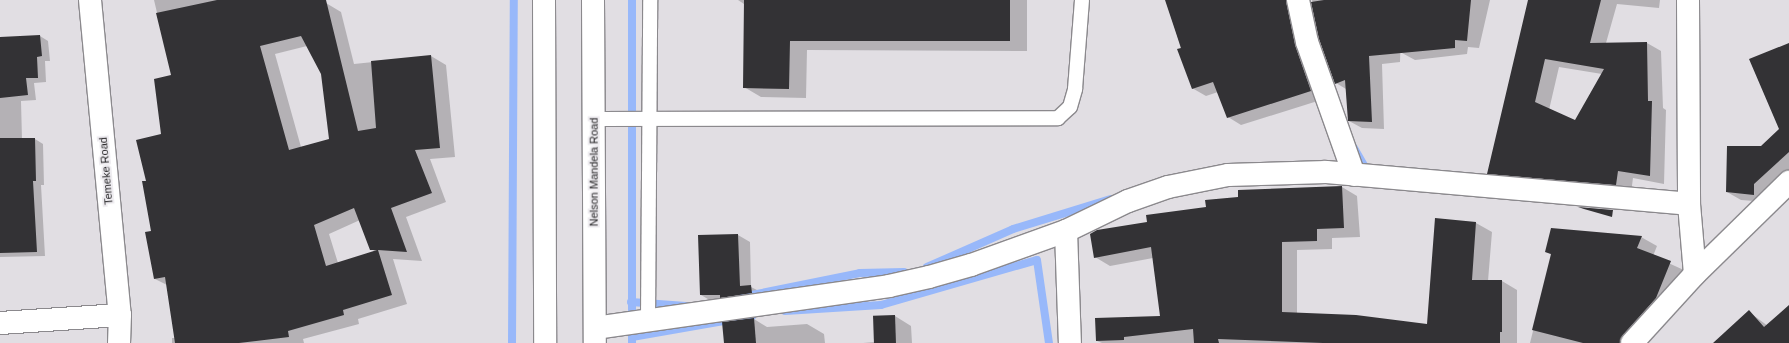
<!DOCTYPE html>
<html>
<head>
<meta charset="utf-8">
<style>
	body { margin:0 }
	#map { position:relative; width:1789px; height:343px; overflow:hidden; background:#e1dee3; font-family:Helvetica,sans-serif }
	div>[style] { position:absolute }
	.shadow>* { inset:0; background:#0003 }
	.stream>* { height:8px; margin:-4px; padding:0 4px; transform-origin:4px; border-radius:4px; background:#98b8fa }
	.building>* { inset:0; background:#333235; transform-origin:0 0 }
	.roads { filter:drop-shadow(1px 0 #8b898d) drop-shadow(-1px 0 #8b898d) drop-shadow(0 1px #8b898d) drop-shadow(0 -1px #8b898d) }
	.service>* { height:14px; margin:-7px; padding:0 7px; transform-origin:7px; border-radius:7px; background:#fff }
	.minor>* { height:22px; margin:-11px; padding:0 11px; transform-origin:11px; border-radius:11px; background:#fff }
	.tertiary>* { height:22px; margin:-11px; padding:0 11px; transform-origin:11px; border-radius:11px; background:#fff }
	.primary>* { height:22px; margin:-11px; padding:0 11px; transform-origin:11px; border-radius:11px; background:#fff }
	span { translate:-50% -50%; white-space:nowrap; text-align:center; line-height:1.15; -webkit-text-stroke:4px #eeecf0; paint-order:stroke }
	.street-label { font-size:11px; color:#252426 }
</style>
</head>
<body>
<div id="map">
	<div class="shadow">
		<div style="clip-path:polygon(evenodd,154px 0,304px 0,326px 3px,341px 12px,354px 64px,431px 56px,446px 65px,455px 157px,430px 159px,446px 202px,406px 217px,422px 261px,393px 259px,407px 304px,358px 319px,359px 324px,303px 339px,304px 343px,172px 343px,172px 338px,175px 338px,167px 285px,155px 279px,147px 182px,162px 135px,172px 76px,154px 0,307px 46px,322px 73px,330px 140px,301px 147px,275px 54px,307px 46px,154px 0,360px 220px,371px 249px,376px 252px,338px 263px,329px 234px,360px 220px)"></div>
		<div style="clip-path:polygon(738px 0,1027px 0,1027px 51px,807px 50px,806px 98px,761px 97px,744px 87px,744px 4px)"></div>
		<div style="clip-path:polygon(1167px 0,1302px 0,1324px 99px,1241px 125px,1228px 117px,1218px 92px,1206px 96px,1192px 88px)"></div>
		<div style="clip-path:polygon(1312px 0,1402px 0,1400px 62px,1382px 64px,1384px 129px,1362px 128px,1349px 121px,1346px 89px,1336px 83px,1320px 38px)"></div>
		<div style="clip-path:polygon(1416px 0,1490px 0,1479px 48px,1468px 47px,1467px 54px,1415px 60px,1402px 53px)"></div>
		<div style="clip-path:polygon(evenodd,1529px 0,1660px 0,1659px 8px,1617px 4px,1606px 43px,1647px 43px,1661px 51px,1663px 108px,1666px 110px,1664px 184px,1633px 178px,1631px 193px,1502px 181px,1488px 173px,1529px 0,1559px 67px,1602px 74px,1576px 121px,1549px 110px,1559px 67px)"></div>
		<div style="clip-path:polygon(40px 36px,48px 41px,50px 61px,45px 61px,46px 82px,34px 83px,36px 100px,21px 101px,22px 139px,35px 139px,43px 144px,44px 185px,41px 185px,45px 256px,0 257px,0 38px)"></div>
		<div style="clip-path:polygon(1789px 73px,1789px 172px,1767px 202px,1741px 200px,1727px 192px,1762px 147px,1780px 130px)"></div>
		<div style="clip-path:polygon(1342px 187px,1357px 196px,1360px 237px,1332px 238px,1332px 249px,1297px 250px,1297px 314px,1428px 325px,1436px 219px,1476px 223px,1492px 232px,1488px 281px,1502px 281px,1517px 290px,1517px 343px,1102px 343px,1097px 341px,1161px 317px,1153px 258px,1110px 266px,1095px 257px,1148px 222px)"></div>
		<div style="clip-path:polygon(738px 235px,750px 242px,751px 287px,763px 293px,713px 302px,701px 295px)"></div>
		<div style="clip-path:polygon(1641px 237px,1657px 246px,1653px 256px,1686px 271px,1639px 343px,1530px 343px,1552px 255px,1546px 252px)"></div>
		<div style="clip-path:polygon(1789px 306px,1789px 343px,1718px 343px,1749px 312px,1768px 326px)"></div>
		<div style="clip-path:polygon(895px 316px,911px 326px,912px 343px,863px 343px,875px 342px)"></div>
		<div style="clip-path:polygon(754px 319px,767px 327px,807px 324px,824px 334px,825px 343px,725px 343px)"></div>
	</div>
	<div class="stream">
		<div style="left:632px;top:0;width:343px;rotate:90deg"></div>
		<div style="left:1354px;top:148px;width:28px;rotate:60deg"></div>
		<div style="left:927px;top:267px;width:94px;rotate:-23.8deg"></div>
		<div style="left:1013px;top:229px;width:102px;rotate:-17deg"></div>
		<div style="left:742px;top:297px;width:120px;rotate:-11.5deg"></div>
		<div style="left:860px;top:273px;width:44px;rotate:-1.3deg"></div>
		<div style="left:631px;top:302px;width:55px;rotate:4.2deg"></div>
		<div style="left:785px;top:311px;width:96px;rotate:-3.6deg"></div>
		<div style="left:881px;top:305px;width:162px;rotate:-16.1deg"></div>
		<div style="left:1037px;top:260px;width:84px;rotate:81.8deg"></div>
		<div style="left:632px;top:337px;width:122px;rotate:-9.9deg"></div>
		<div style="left:512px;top:343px;width:343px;rotate:-89.7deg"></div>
	</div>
	<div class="building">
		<div style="clip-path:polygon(evenodd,217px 0,326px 0,358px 131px,376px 128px,371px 61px,431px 55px,440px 148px,415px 150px,432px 193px,391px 208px,407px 252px,378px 250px,392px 295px,343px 310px,344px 315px,288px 331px,289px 337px,239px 343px,175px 343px,165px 277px,154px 279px,145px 232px,151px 231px,142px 181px,146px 181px,136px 140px,161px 134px,154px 79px,171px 75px,156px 13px,217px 0,301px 36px,321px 74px,329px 139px,289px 150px,260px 46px,301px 36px,217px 0,354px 208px,370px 250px,377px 250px,326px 266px,314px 225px,354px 208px)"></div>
		<div style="clip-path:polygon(744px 0,1010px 0,1010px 41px,790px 41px,789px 89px,743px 88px)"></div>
		<div style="clip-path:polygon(1165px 0,1286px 0,1295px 45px,1311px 91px,1227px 118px,1213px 82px,1192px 89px,1177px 49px,1181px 48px)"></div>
		<div style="clip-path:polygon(1324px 0,1471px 0,1467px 41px,1455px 40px,1455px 48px,1369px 56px,1372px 122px,1348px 121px,1345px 80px,1335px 84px,1319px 39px,1311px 2px)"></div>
		<div style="clip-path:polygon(evenodd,1528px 0,1601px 0,1590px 43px,1647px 42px,1648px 101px,1652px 101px,1650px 176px,1618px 171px,1616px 185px,1487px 174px,1528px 0,1545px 59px,1604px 69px,1575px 120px,1535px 102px,1545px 59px)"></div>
		<div style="clip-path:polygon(40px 35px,42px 56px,37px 57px,38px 78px,26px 78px,28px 95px,0 98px,0 37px)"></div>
		<div style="clip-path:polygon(1789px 43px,1789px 152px,1754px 184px,1754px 195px,1726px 192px,1727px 146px,1761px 146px,1779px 129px,1749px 59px)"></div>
		<div style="clip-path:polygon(0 138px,35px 138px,36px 181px,33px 181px,37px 252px,0 253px)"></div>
		<div style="clip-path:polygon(1342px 186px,1344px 228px,1317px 229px,1317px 241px,1282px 242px,1282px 312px,1356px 315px,1427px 324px,1435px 218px,1476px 222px,1472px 280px,1502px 280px,1502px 332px,1500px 332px,1500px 343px,1323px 343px,1218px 339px,1219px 343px,1194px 343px,1193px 329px,1124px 337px,1124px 340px,1096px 341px,1095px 318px,1160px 316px,1151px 247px,1094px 258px,1090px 234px,1097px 230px,1147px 222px,1146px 215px,1206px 207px,1205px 200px,1238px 197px,1238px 190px)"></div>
		<div style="clip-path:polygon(1578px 207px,1613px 210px,1612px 217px,1584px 209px)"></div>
		<div style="clip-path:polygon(1551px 228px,1642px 236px,1637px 248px,1671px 261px,1656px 298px,1623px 335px,1620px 343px,1583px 343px,1532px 330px,1551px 254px,1545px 252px)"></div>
		<div style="clip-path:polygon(738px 234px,740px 286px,751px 285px,752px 293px,720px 298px,720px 295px,700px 295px,698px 235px)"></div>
		<div style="clip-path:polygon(1789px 305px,1789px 343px,1713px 343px,1749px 310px,1764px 327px)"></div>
		<div style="left:895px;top:315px;width:28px;height:22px;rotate:88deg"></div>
		<div style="clip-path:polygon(754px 318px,756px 343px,724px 343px,722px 322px)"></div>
	</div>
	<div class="roads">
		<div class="service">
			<div style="left:594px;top:119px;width:464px;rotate:-0.1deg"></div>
			<div style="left:1058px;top:118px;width:16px;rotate:-43deg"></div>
			<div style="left:1070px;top:107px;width:19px;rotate:-74deg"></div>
			<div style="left:1075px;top:89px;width:89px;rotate:-85.5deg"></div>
			<div style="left:648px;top:320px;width:320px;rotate:-89.6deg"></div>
		</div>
		<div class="minor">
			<div style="left:1298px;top:0;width:43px;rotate:77.9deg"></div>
			<div style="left:1307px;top:42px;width:141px;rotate:70.5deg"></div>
			<div style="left:1688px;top:0;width:204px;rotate:89.7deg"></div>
			<div style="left:1689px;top:204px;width:70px;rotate:85.1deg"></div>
			<div style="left:1066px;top:231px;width:112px;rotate:88deg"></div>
			<div style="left:0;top:323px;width:120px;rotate:-3.8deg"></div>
			<div style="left:595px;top:328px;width:297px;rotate:-8.1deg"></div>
			<div style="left:889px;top:286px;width:41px;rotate:-12.7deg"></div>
			<div style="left:929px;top:277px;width:44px;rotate:-15.9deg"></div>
			<div style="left:971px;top:265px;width:101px;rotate:-19.7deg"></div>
			<div style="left:1066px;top:231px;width:69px;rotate:-25.8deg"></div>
			<div style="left:1128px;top:201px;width:42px;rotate:-19.3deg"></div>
			<div style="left:1168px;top:187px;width:61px;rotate:-11.3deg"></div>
			<div style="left:1228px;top:175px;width:98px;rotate:-1.8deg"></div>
			<div style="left:1326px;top:172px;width:364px;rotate:5deg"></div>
			<div style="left:1632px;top:343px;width:93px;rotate:-47.6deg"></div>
			<div style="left:1695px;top:274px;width:132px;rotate:-44.4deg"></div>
		</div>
		<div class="tertiary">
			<div style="left:90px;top:0;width:316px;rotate:84.6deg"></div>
			<div style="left:120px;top:315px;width:28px;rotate:92deg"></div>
		</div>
		<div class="primary">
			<div style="left:544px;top:0;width:343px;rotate:89.8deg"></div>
			<div style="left:593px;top:0;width:343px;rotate:89.7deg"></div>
		</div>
	</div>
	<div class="street-label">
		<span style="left:106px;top:171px;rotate:-95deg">Temeke Road</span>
		<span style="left:594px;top:172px;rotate:-90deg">Nelson Mandela Road</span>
	</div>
</div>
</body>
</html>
